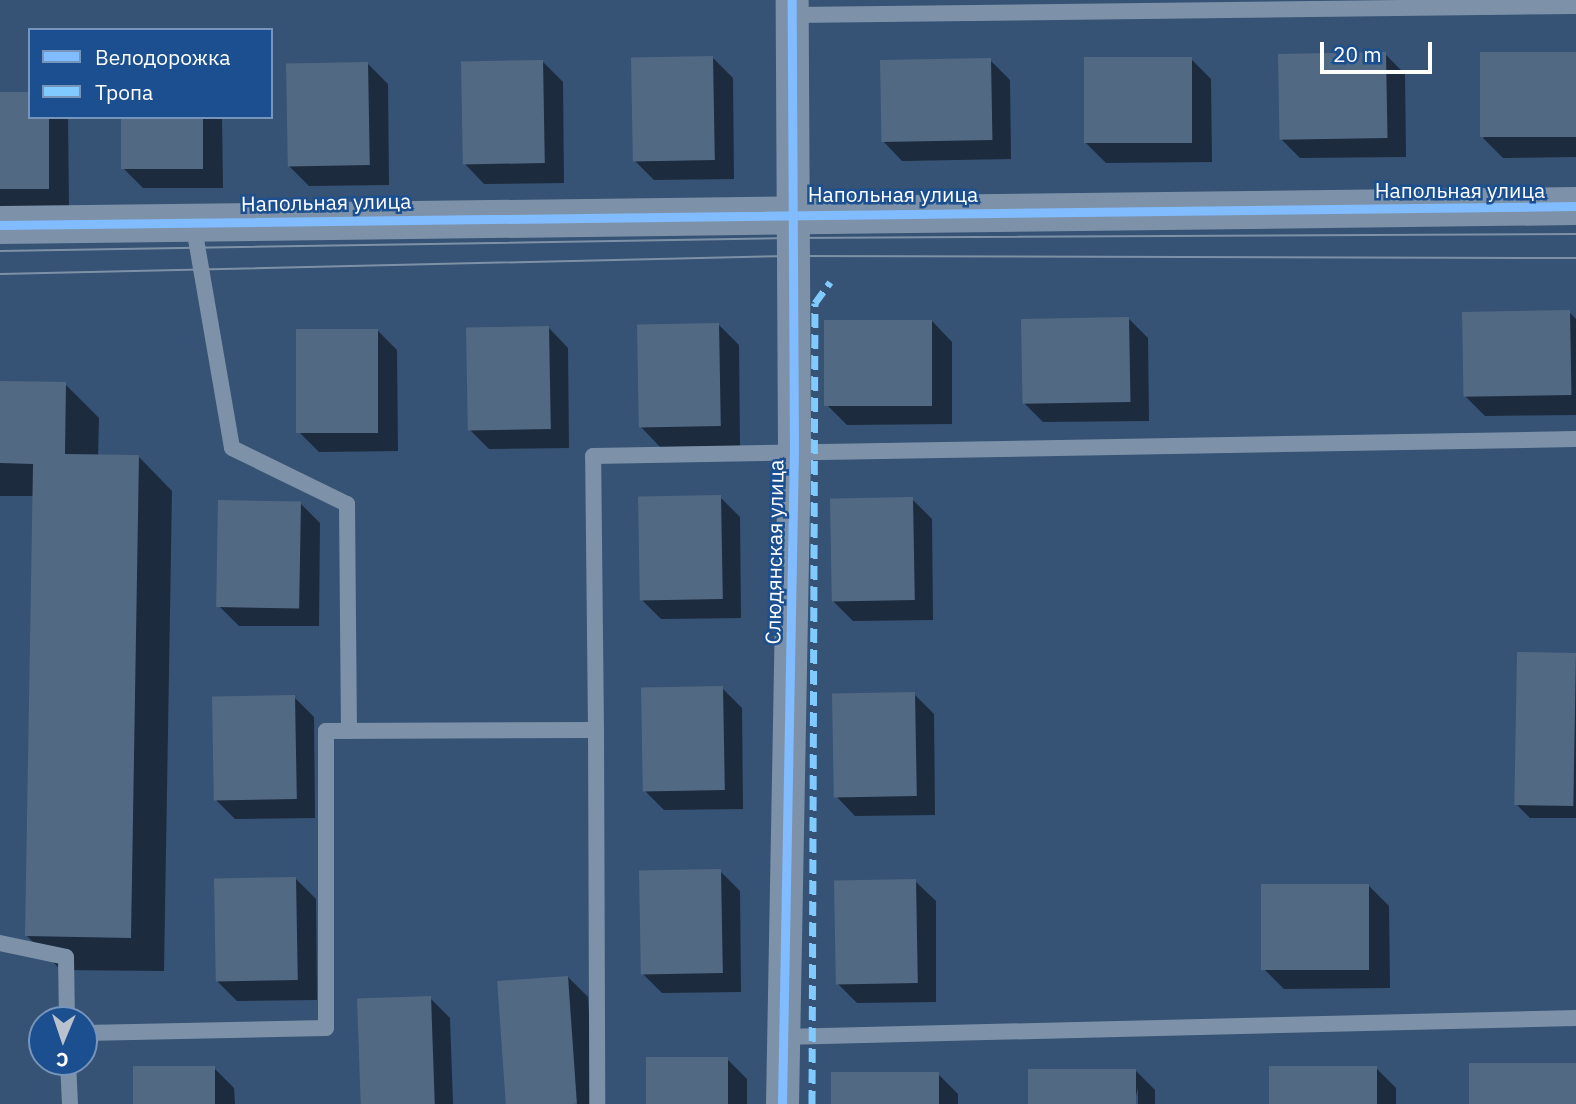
<!DOCTYPE html>
<html>
<head>
<meta charset="utf-8">
<style>
	body { margin:0 }
	#map { position:relative; width:1576px; height:1104px; overflow:hidden; background:#365274; font-family:"IBM Plex Sans",sans-serif }
	div>[style] { position:absolute }
	.shadow>* { inset:0; background:#0007 }
	.building>* { inset:0; background:#526984; transform-origin:0 0 }
	.service>* { height:16px; margin:-8px; padding:0 8px; transform-origin:8px; border-radius:8px; background:#7d92a8 }
	.minor>* { height:33px; margin:-16.5px; padding:0 16.5px; transform-origin:16.5px; border-radius:16.5px; background:#7d92a8 }
	.tertiary>* { height:38px; margin:-19px; padding:0 19px; transform-origin:19px; border-radius:19px; background:#7d92a8 }
	.tram>* { height:2px; margin:-1px; padding:0 1px; transform-origin:1px; border-radius:1px; background:#7e92a7 }
	.quiet>* { height:7px; margin-top:-3.5px; transform-origin:0; background:repeating-linear-gradient(90deg,#80caff 0 14px,transparent 0 21px) }
	.cycleway>* { height:9px; margin:-4.5px; padding:0 4.5px; transform-origin:4.5px; border-radius:4.5px; background:#80bcff }
	span { translate:-50% -50%; white-space:nowrap; text-align:center; line-height:1.15; -webkit-text-stroke:5px #1b4f8f; paint-order:stroke }
	.street-label { font-size:21px; color:#fff }
	.legend { position:absolute; left:28px; top:28px; width:245px; height:91px; box-sizing:border-box; background:#1b4f8f; border:2px solid #7695bc; margin:0; padding:9px 12px; list-style:none; font-size:21px; color:#fff }
	.legend li { display:flex; align-items:center; gap:14px; height:35px }
	.legend b { width:35px; border:2px solid #7695bc }
	.north { position:absolute; left:28px; top:1006px; width:70px; height:70px; box-sizing:border-box; background:#1b4f8f; border:2px solid #7695bc; border-radius:50%; rotate:182deg; font-size:19px; font-weight:700; line-height:28px; text-align:center; color:#fff }
	.north::after { content:''; display:block; margin:auto; width:24px; height:32px; background:#b9c2ce; clip-path:polygon(50% 0,100% 100%,50% 72%,0 100%) }
	.scale { position:absolute; left:1320px; top:42px; width:112px; height:32px; box-sizing:border-box; border:4px solid #fff; border-top:0; padding-left:9px; font-size:21px; line-height:24px; white-space:nowrap; color:#fff; -webkit-text-stroke:5px #1b4f8f; paint-order:stroke }
</style>
</head>
<body>
<div id="map">
	<div class="shadow">
		<div style="clip-path:polygon(1385px 54px,1405px 74px,1406px 157px,1300px 158px,1280px 138px)"></div>
		<div style="clip-path:polygon(1576px 54px,1576px 157px,1503px 158px,1483px 138px)"></div>
		<div style="clip-path:polygon(713px 58px,733px 78px,734px 179px,654px 180px,634px 160px)"></div>
		<div style="clip-path:polygon(1191px 59px,1211px 79px,1212px 162px,1106px 163px,1086px 143px)"></div>
		<div style="clip-path:polygon(990px 60px,1010px 80px,1011px 159px,902px 161px,882px 140px)"></div>
		<div style="clip-path:polygon(543px 62px,563px 82px,564px 183px,484px 184px,464px 163px)"></div>
		<div style="clip-path:polygon(368px 64px,388px 84px,389px 185px,309px 186px,289px 166px)"></div>
		<div style="clip-path:polygon(0 94px,30px 117px,68px 117px,69px 208px,0 208px)"></div>
		<div style="clip-path:polygon(123px 117px,222px 117px,223px 188px,143px 188px,123px 168px)"></div>
		<div style="clip-path:polygon(1569px 312px,1576px 319px,1576px 415px,1485px 416px,1465px 396px)"></div>
		<div style="clip-path:polygon(1128px 318px,1148px 338px,1149px 421px,1043px 422px,1023px 402px)"></div>
		<div style="clip-path:polygon(932px 321px,952px 342px,952px 424px,847px 425px,827px 405px)"></div>
		<div style="clip-path:polygon(719px 325px,739px 345px,740px 446px,660px 447px,640px 426px)"></div>
		<div style="clip-path:polygon(548px 327px,568px 348px,569px 448px,489px 449px,469px 429px)"></div>
		<div style="clip-path:polygon(377px 330px,397px 350px,398px 451px,319px 452px,299px 432px)"></div>
		<div style="clip-path:polygon(0 383px,65px 384px,99px 418px,98px 456px,139px 457px,172px 491px,164px 971px,61px 970px,27px 936px,34px 496px,0 496px)"></div>
		<div style="clip-path:polygon(720px 497px,740px 517px,741px 618px,661px 619px,641px 599px)"></div>
		<div style="clip-path:polygon(912px 499px,932px 519px,933px 620px,853px 621px,833px 601px)"></div>
		<div style="clip-path:polygon(300px 503px,320px 523px,319px 626px,239px 626px,219px 606px)"></div>
		<div style="clip-path:polygon(1576px 655px,1576px 818px,1530px 818px,1516px 804px)"></div>
		<div style="clip-path:polygon(722px 688px,742px 708px,743px 809px,664px 810px,644px 790px)"></div>
		<div style="clip-path:polygon(914px 694px,934px 714px,935px 815px,855px 816px,835px 795px)"></div>
		<div style="clip-path:polygon(294px 697px,314px 717px,315px 818px,235px 819px,215px 799px)"></div>
		<div style="clip-path:polygon(720px 871px,740px 891px,741px 992px,662px 993px,642px 973px)"></div>
		<div style="clip-path:polygon(296px 879px,316px 899px,317px 1000px,237px 1001px,217px 981px)"></div>
		<div style="clip-path:polygon(915px 881px,936px 901px,936px 1002px,857px 1003px,837px 983px)"></div>
		<div style="clip-path:polygon(1369px 886px,1389px 906px,1390px 988px,1284px 989px,1264px 969px)"></div>
		<div style="clip-path:polygon(568px 977px,588px 997px,595px 1104px,507px 1104px)"></div>
		<div style="clip-path:polygon(430px 998px,450px 1018px,453px 1104px,361px 1104px)"></div>
		<div style="clip-path:polygon(727px 1059px,747px 1079px,747px 1104px,648px 1104px)"></div>
		<div style="clip-path:polygon(214px 1068px,234px 1088px,235px 1104px,135px 1104px)"></div>
		<div style="clip-path:polygon(1376px 1068px,1396px 1088px,1396px 1104px,1271px 1104px)"></div>
		<div style="clip-path:polygon(1135px 1070px,1155px 1090px,1155px 1104px,1138px 1104px,1138px 1088px,1134px 1104px,1030px 1104px)"></div>
		<div style="clip-path:polygon(938px 1074px,958px 1094px,958px 1104px,833px 1104px)"></div>
	</div>
	<div class="building">
		<div style="left:1386px;top:52px;width:86px;height:108px;rotate:89deg"></div>
		<div style="left:1576px;top:52px;width:85px;height:96px;rotate:90deg"></div>
		<div style="left:713px;top:56px;width:104px;height:82px;rotate:89deg"></div>
		<div style="left:1192px;top:57px;width:86px;height:108px;rotate:90deg"></div>
		<div style="left:991px;top:58px;width:82px;height:111px;rotate:89deg"></div>
		<div style="left:543px;top:60px;width:103px;height:82px;rotate:89deg"></div>
		<div style="left:368px;top:62px;width:103px;height:82px;rotate:89deg"></div>
		<div style="clip-path:polygon(0 92px,30px 92px,30px 117px,49px 117px,49px 189px,0 189px)"></div>
		<div style="left:121px;top:117px;width:82px;height:52px"></div>
		<div style="left:1570px;top:310px;width:85px;height:108px;rotate:89deg"></div>
		<div style="left:1129px;top:317px;width:85px;height:108px;rotate:89deg"></div>
		<div style="left:824px;top:320px;width:108px;height:86px"></div>
		<div style="left:719px;top:323px;width:103px;height:82px;rotate:89deg"></div>
		<div style="left:549px;top:326px;width:103px;height:83px;rotate:89deg"></div>
		<div style="left:296px;top:329px;width:82px;height:104px"></div>
		<div style="clip-path:polygon(0 381px,66px 382px,65px 454px,139px 455px,131px 938px,25px 936px,33px 464px,0 463px)"></div>
		<div style="left:721px;top:495px;width:104px;height:83px;rotate:89deg"></div>
		<div style="left:913px;top:497px;width:103px;height:83px;rotate:89deg"></div>
		<div style="left:218px;top:500px;width:83px;height:107px;rotate:1deg"></div>
		<div style="left:1517px;top:652px;width:59px;height:153px;rotate:1deg"></div>
		<div style="left:723px;top:686px;width:104px;height:82px;rotate:89deg"></div>
		<div style="left:915px;top:692px;width:104px;height:83px;rotate:89deg"></div>
		<div style="left:295px;top:695px;width:104px;height:83px;rotate:89deg"></div>
		<div style="left:721px;top:869px;width:104px;height:82px;rotate:89deg"></div>
		<div style="left:296px;top:877px;width:103px;height:82px;rotate:89deg"></div>
		<div style="left:916px;top:879px;width:104px;height:82px;rotate:89deg"></div>
		<div style="left:1261px;top:884px;width:108px;height:86px"></div>
		<div style="left:568px;top:976px;width:128px;height:71px;rotate:86deg"></div>
		<div style="left:431px;top:996px;width:108px;height:74px;rotate:88deg"></div>
		<div style="left:728px;top:1057px;width:47px;height:82px;rotate:90deg"></div>
		<div style="left:1469px;top:1063px;width:107px;height:41px"></div>
		<div style="left:215px;top:1066px;width:38px;height:82px;rotate:90deg"></div>
		<div style="left:1269px;top:1066px;width:108px;height:38px"></div>
		<div style="left:1136px;top:1069px;width:35px;height:108px;rotate:90deg"></div>
		<div style="left:939px;top:1072px;width:32px;height:108px;rotate:90deg"></div>
	</div>
	<div class="service">
		<div style="left:793px;top:15px;width:783px;rotate:-0.66deg"></div>
		<div style="left:193px;top:222px;width:229px;rotate:80.2deg"></div>
		<div style="left:232px;top:448px;width:128px;rotate:26deg"></div>
		<div style="left:347px;top:504px;width:227px;rotate:89.5deg"></div>
		<div style="left:596px;top:730px;width:274px;rotate:-90.6deg"></div>
		<div style="left:593px;top:456px;width:983px;rotate:-0.99deg"></div>
		<div style="left:0;top:943px;width:67px;rotate:12deg"></div>
		<div style="left:66px;top:957px;width:63px;rotate:89.1deg"></div>
		<div style="left:84px;top:1033px;width:242px;rotate:-1.2deg"></div>
		<div style="left:326px;top:1028px;width:297px;rotate:-90deg"></div>
		<div style="left:326px;top:731px;width:270px;rotate:-0.2deg"></div>
		<div style="left:596px;top:730px;width:374px;rotate:89.8deg"></div>
		<div style="left:782px;top:1037px;width:794px;rotate:-1.37deg"></div>
		<div style="left:68px;top:1062px;width:42px;rotate:87.3deg"></div>
	</div>
	<div class="minor">
		<div style="left:782px;top:1104px;width:653px;rotate:-88.95deg"></div>
		<div style="left:794px;top:451px;width:451px;rotate:-90.3deg"></div>
	</div>
	<div class="tertiary">
		<div style="left:0;top:225px;width:1576px;rotate:-0.69deg"></div>
	</div>
	<div class="tram">
		<div style="left:0;top:251px;width:790px;rotate:-0.94deg"></div>
		<div style="left:790px;top:238px;width:786px;rotate:-0.29deg"></div>
		<div style="left:0;top:274px;width:790px;rotate:-1.31deg"></div>
		<div style="left:790px;top:256px;width:786px;rotate:0.15deg"></div>
	</div>
	<div class="quiet">
		<div style="left:812px;top:1104px;width:801px;rotate:-89.79deg"></div>
		<div style="left:815px;top:303px;width:26px;rotate:-54deg"></div>
	</div>
	<div class="cycleway">
		<div style="left:0;top:225px;width:1576px;rotate:-0.69deg"></div>
		<div style="left:782px;top:1104px;width:653px;rotate:-88.95deg"></div>
		<div style="left:794px;top:451px;width:451px;rotate:-90.3deg"></div>
	</div>
	<div class="street-label">
		<span style="left:1460px;top:190px">Напольная улица</span>
		<span style="left:893px;top:194px">Напольная улица</span>
		<span style="left:326px;top:202px;rotate:-1deg">Напольная улица</span>
		<span style="left:774px;top:552px;rotate:-89deg">Слюдянская улица</span>
	</div>
	<ul class="legend">
	<li><b style="height:9px;background:#80bcff"></b>Велодорожка</li>
	<li><b style="height:9px;background:#80caff"></b>Тропа</li>
	</ul>
	<div class="north">С</div>
	<div class="scale">20 m</div>
</div>
</body>
</html>
